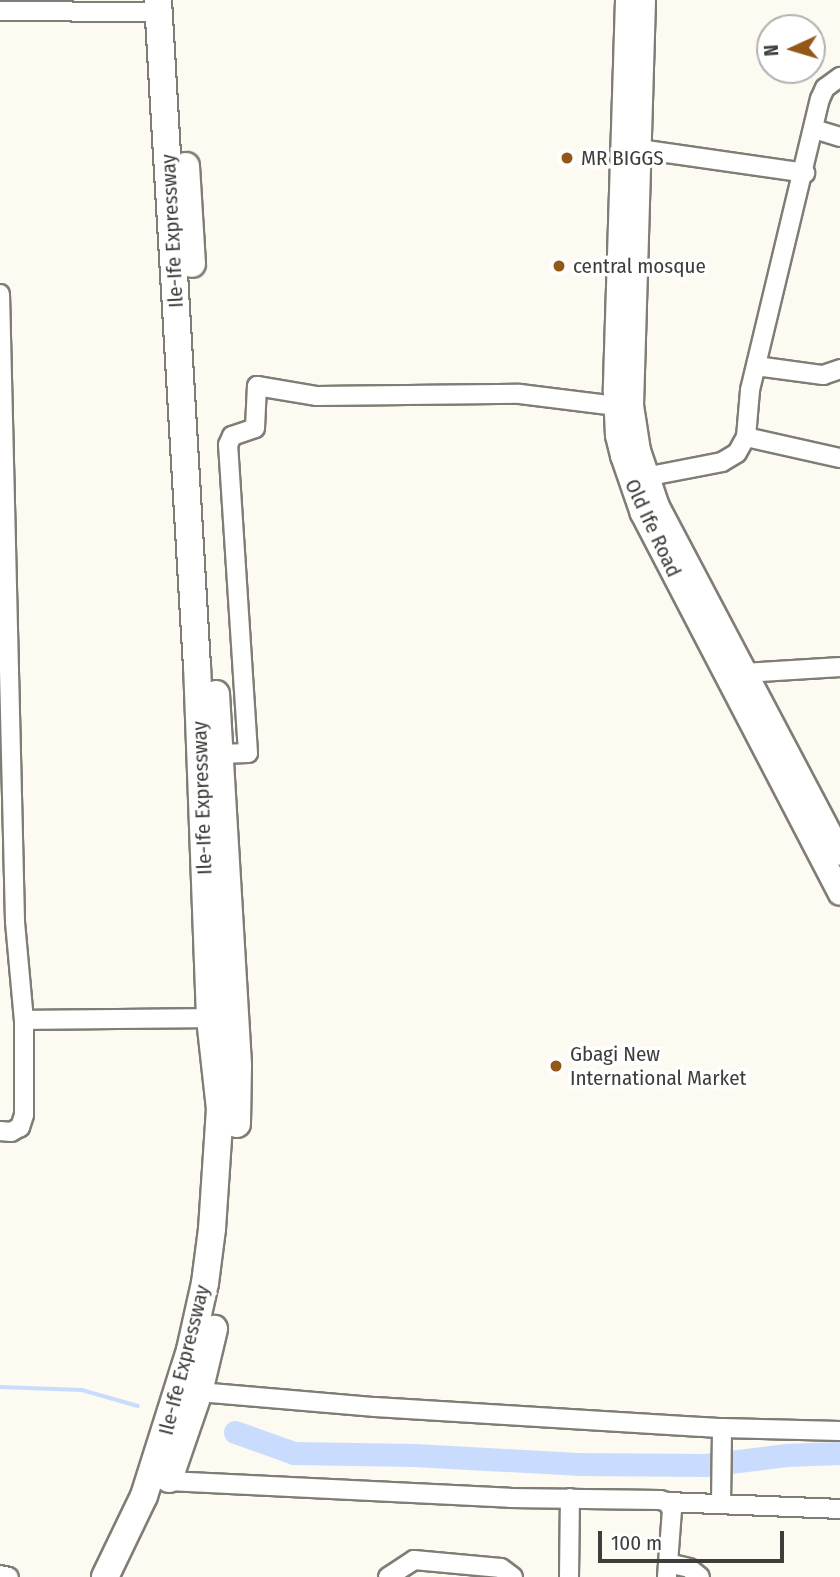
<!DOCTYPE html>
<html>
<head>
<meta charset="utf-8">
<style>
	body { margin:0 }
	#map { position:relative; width:840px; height:1577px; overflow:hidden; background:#fcfaf1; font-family:"Fira Sans Condensed",sans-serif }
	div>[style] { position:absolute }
	.stream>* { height:3.5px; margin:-1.75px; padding:0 1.75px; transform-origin:1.75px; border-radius:1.75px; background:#cadcfd }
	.river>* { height:23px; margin:-11.5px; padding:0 11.5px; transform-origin:11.5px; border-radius:11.5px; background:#cadcfd }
	.roads { filter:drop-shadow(2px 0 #7f7d75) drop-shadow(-2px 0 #7f7d75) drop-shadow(0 2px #7f7d75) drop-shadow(0 -2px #7f7d75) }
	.minor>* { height:18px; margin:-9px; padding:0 9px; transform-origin:9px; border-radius:9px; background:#fff }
	.major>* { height:23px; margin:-11.5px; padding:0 11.5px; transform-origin:11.5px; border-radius:11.5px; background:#fff }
	.highway>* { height:26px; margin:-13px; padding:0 13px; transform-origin:13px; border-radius:13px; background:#fff }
	.dots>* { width:19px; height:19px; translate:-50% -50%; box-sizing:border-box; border:4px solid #fff; border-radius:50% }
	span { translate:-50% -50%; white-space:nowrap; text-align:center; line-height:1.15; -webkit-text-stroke:7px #fff; paint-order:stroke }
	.poi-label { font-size:21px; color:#3d3d39 }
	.left { translate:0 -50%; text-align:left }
	.street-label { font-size:21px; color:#3d3d39 }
	.north { position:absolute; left:756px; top:14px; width:70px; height:70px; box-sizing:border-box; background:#fff; border:2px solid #b1b1b0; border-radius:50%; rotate:266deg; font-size:19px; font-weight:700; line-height:28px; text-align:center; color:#3d3d39 }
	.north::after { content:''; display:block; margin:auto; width:24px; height:32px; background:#935718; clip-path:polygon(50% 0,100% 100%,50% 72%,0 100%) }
	.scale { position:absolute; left:598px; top:1531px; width:186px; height:32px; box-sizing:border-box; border:4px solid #3d3d39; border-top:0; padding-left:9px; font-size:21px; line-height:24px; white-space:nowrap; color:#3d3d39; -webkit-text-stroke:5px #fff; paint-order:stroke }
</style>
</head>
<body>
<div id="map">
	<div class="stream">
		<div style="left:0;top:1387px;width:82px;rotate:2.1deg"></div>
		<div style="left:82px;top:1390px;width:58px;rotate:15.9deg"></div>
	</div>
	<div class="river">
		<div style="left:235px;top:1432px;width:63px;rotate:19.6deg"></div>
		<div style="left:294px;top:1453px;width:120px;rotate:1deg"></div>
		<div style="left:414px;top:1455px;width:164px;rotate:3.1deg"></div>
		<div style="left:578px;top:1464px;width:128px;rotate:0.4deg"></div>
		<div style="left:706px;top:1465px;width:81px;rotate:-7.1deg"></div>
		<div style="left:786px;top:1455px;width:54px;rotate:-2.1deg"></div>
	</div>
	<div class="roads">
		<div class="minor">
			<div style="left:0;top:11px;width:159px;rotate:0.4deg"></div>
			<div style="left:814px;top:129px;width:27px;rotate:17deg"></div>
			<div style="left:639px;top:149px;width:168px;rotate:8.2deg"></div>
			<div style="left:0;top:294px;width:628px;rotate:88.63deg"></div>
			<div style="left:15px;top:922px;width:98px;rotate:84.8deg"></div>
			<div style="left:24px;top:1020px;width:95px;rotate:90deg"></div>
			<div style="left:24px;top:1115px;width:13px;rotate:108deg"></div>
			<div style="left:20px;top:1127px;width:10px;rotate:151deg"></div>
			<div style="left:11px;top:1132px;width:11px;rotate:-175deg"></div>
			<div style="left:756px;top:366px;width:68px;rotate:7.7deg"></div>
			<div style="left:823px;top:375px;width:18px;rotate:-19deg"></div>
			<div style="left:746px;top:437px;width:96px;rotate:12.6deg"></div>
			<div style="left:645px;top:477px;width:78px;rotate:-11deg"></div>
			<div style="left:722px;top:462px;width:17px;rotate:-31deg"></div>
			<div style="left:737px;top:453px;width:18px;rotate:-61deg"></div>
			<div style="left:746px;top:437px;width:47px;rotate:-85.1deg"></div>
			<div style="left:750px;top:390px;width:299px;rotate:-76.5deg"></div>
			<div style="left:820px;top:99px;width:12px;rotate:-66deg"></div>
			<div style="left:825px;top:88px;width:19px;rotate:-36deg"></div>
			<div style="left:745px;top:673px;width:95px;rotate:-3.6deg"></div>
			<div style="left:219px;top:754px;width:29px;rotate:-2deg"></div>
			<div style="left:248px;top:753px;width:309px;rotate:-93.7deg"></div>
			<div style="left:228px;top:445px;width:10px;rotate:-66deg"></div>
			<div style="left:232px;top:436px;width:24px;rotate:-19deg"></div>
			<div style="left:255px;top:428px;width:42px;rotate:-87.3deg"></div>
			<div style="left:257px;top:386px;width:61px;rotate:9.5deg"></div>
			<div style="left:317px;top:396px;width:203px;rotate:-0.6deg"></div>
			<div style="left:520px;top:394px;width:97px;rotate:7.1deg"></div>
			<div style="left:24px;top:1020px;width:186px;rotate:-0.6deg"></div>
			<div style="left:199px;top:1392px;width:177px;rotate:4.9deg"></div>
			<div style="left:375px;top:1407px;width:348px;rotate:3.5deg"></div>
			<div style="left:722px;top:1428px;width:118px;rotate:1.5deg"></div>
			<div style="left:168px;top:1481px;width:342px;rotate:2.8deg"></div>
			<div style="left:510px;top:1498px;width:150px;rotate:0.8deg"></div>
			<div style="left:660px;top:1500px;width:7px;rotate:16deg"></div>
			<div style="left:667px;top:1502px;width:9px;rotate:58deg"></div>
			<div style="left:672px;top:1510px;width:67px;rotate:94.3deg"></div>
			<div style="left:667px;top:1502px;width:173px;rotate:2.3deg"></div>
			<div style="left:721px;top:1504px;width:76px;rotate:-89.2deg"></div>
			<div style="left:668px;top:1563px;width:22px;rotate:13deg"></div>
			<div style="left:689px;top:1568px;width:14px;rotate:39deg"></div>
			<div style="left:0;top:1575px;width:9px;rotate:13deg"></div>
			<div style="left:388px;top:1577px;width:31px;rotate:-33deg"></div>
			<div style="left:414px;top:1560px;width:87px;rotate:5.3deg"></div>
			<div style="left:501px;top:1568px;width:15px;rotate:37deg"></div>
			<div style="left:569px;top:1577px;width:79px;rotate:-89.3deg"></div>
		</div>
		<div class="major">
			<div style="left:627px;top:0;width:391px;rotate:91.8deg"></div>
			<div style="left:615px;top:391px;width:44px;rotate:87.4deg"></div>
			<div style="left:617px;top:435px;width:21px;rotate:76deg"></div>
			<div style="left:622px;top:455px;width:61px;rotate:71deg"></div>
			<div style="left:642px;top:513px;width:428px;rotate:62.5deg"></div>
			<div style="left:643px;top:0;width:405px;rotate:91.7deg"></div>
			<div style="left:631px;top:405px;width:46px;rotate:81.2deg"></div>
			<div style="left:638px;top:450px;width:59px;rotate:71.3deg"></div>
			<div style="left:657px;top:506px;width:392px;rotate:62.2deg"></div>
		</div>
		<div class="highway">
			<div style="left:186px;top:166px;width:98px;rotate:86.5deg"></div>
			<div style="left:216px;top:694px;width:372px;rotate:86.6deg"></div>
			<div style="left:238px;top:1065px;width:59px;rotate:91deg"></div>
			<div style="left:169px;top:1479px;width:92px;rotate:-71deg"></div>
			<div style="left:199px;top:1392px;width:65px;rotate:-76.6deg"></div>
			<div style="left:105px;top:1577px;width:90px;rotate:-64.3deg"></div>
			<div style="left:144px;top:1496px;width:153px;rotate:-72.5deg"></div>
			<div style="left:190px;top:1350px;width:69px;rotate:-77.4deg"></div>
			<div style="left:205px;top:1283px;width:54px;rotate:-82.6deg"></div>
			<div style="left:212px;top:1229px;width:120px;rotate:-86.2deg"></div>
			<div style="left:220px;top:1109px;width:92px;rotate:-96.3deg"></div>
			<div style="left:210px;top:1018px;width:351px;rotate:-92.1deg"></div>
			<div style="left:197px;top:667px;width:668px;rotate:-93.35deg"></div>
		</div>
	</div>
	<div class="dots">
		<div style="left:567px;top:158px;background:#935718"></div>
		<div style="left:559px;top:266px;background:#935718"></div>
		<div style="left:556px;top:1066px;background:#935718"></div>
	</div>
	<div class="poi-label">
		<span class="left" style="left:581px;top:158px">MR BIGGS</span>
		<span class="left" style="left:573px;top:266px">central mosque</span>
		<span class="left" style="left:570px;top:1066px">Gbagi New<br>International Market</span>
	</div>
	<div class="street-label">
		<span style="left:172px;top:231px;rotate:-93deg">Ile-Ife Expressway</span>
		<span style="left:653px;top:528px;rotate:65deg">Old Ife Road</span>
		<span style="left:202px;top:798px;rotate:-92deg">Ile-Ife Expressway</span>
		<span style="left:184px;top:1360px;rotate:-76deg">Ile-Ife Expressway</span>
	</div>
	<div class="north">N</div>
	<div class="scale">100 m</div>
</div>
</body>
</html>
